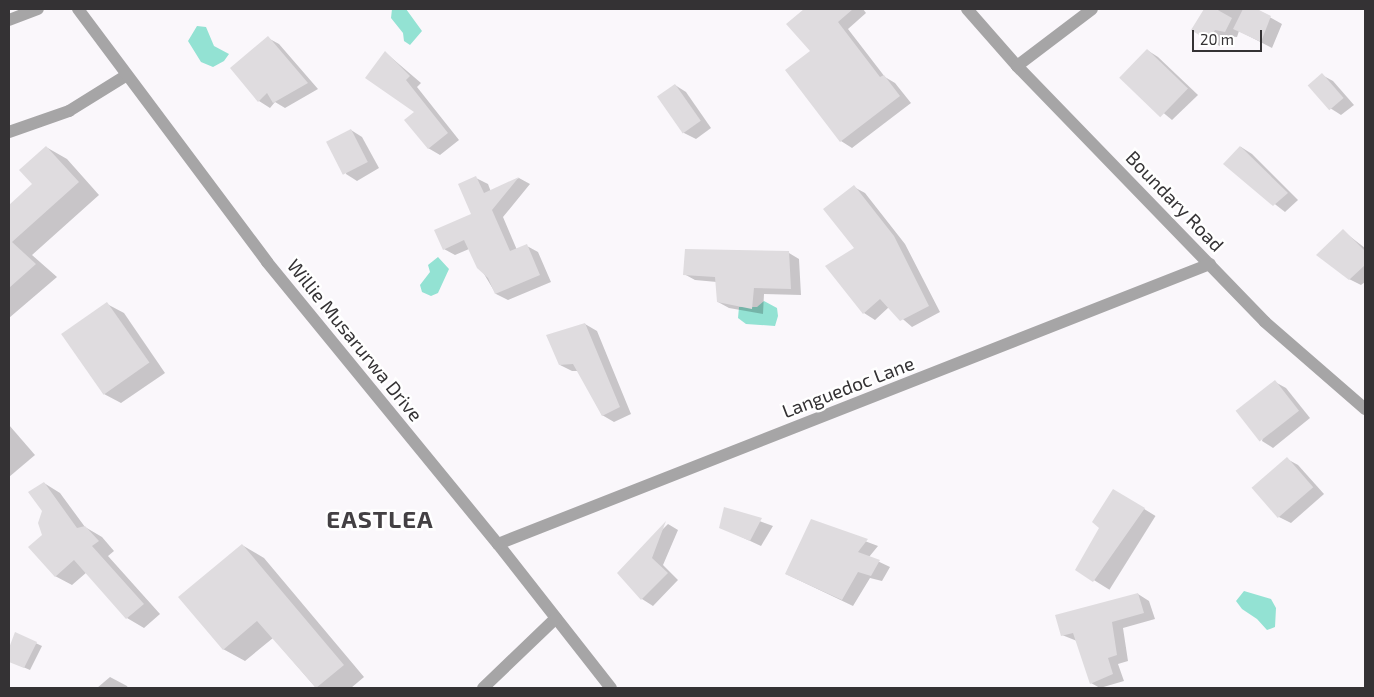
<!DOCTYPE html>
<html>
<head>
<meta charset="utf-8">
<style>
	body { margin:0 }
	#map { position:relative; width:1374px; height:697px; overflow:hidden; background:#faf7fb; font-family:"Exo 2",sans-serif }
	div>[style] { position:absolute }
	.water>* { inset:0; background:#93e2d3 }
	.shadow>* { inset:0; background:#0003; transform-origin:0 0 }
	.building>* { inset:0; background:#dfdcdf; transform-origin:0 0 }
	.service>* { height:12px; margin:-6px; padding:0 6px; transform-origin:6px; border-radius:6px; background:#a6a5a6 }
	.minor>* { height:12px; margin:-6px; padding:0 6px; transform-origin:6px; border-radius:6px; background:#a6a5a6 }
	span { translate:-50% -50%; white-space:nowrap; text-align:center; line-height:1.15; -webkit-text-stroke:5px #fff; paint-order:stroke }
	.street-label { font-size:19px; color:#343234 }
	.district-label { font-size:24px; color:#434043; font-weight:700; letter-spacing:1px }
	.frame { position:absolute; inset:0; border:10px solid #343234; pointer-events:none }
	.scale { position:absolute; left:1192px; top:30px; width:70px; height:22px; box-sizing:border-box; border:2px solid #343234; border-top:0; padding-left:6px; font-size:15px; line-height:18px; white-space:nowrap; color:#343234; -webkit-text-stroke:4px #fff; paint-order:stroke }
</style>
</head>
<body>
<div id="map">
	<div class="water">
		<div style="clip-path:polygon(392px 9px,406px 9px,422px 31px,410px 45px,404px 41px,403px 33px,391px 18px)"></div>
		<div style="clip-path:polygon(197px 26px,206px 27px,214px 46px,229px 54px,224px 61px,213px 67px,201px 62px,188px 41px)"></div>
		<div style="clip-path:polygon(438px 257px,449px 269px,438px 293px,431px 296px,422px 292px,420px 285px,430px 272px,428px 265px)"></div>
		<div style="clip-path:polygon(764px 301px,777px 308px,778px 316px,775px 326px,746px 324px,738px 318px,739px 307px,757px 307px)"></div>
		<div style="clip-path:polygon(1244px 591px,1271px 599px,1276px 608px,1275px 627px,1267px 630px,1257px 619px,1242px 609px,1236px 601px)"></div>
	</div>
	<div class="shadow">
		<div style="clip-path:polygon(806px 9px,863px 9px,866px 13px,848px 29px,885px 77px,895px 83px,911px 103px,852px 148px,841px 141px,811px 51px,788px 24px)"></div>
		<div style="clip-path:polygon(1205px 9px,1255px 9px,1282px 24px,1272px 48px,1239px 31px,1237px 37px,1226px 36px,1221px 47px,1193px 29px)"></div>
		<div style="clip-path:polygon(268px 38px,279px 44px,318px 89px,285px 108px,275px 102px,270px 108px,259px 101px,232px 68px)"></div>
		<div style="clip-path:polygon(1147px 50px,1158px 57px,1198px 95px,1172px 120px,1124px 80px)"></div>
		<div style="clip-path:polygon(386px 53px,421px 83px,417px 87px,459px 140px,440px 155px,428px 148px,416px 112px)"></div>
		<div style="clip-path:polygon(1322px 75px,1333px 81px,1354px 105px,1341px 115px,1330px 108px)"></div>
		<div style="clip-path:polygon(675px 85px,686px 92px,711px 128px,696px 139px,684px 133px)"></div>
		<div style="clip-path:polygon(351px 130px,362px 137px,379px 168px,357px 181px,346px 174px)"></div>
		<div style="clip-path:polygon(46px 147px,67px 159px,99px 195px,32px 255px,57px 277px,9px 318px,9px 207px,34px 184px)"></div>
		<div style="clip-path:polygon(1241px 147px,1252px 154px,1298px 200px,1285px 212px,1224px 164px)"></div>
		<div style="clip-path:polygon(476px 178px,488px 184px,491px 192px,519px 178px,530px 184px,503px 217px,517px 250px,527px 246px,538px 252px,551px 282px,508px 300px,496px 294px,469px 249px,455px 255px,444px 249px,473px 214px)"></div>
		<div style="clip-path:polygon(854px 187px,865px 193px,905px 244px,940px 312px,912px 327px,889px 307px,875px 320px,864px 313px,856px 249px)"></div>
		<div style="clip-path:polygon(1343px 231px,1365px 248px,1365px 282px,1361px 285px,1349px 279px)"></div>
		<div style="clip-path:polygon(789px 253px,799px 259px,801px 295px,764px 294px,763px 314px,729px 308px,718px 302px,717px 282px,695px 280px,684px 274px)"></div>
		<div style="clip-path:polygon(107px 304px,124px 313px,165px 373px,121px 403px,104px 394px)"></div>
		<div style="clip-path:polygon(585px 324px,597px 331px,631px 414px,614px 422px,602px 415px,578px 371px,572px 371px,560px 365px)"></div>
		<div style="clip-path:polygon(1275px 382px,1286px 388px,1310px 418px,1273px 448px,1262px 441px)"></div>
		<div style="clip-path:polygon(9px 425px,35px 455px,9px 477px)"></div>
		<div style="clip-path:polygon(1287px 459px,1298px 465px,1324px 494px,1291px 523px,1279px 517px)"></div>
		<div style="clip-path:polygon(44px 483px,60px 493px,85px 527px,102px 537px,114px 551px,108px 556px,160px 614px,144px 628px,127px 618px,87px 572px,72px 585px,55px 576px,43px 536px)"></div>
		<div style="left:1125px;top:497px;width:36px;height:87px;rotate:32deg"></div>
		<div style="clip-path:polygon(725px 508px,773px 526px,761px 546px,720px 527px)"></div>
		<div style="clip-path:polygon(812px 521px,878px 546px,869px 557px,890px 567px,882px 581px,870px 578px,853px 606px,786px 574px)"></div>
		<div style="clip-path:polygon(668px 524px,678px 530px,663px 565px,678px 580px,653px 606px,642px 599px,619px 573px)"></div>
		<div style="clip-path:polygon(242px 545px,264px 558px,364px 677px,351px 688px,316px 688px,273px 638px,245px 661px,223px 649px)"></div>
		<div style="clip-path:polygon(1138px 594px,1149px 601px,1155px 619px,1123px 628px,1128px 661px,1118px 664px,1124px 681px,1100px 688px,1091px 683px,1077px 641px,1062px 635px)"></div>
		<div style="clip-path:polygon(16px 634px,42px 646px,30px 670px,9px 661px,9px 651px)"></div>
		<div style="clip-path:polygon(110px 677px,127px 686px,128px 688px,97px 688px)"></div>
	</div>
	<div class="building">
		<div style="clip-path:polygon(804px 9px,853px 9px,838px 22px,880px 77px,884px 75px,900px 96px,840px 142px,785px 70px,810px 51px,786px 24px)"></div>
		<div style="clip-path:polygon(1204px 9px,1216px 9px,1232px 18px,1225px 32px,1215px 30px,1209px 41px,1191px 30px)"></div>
		<div style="clip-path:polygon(1243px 9px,1257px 9px,1271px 16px,1261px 42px,1233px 29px)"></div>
		<div style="clip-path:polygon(268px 36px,308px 83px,273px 103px,267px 93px,258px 102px,230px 68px)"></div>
		<div style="left:1147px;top:49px;width:57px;height:40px;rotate:44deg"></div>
		<div style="clip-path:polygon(385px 51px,410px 76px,406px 80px,448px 133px,428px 149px,404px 120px,414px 112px,365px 78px)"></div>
		<div style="left:1322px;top:73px;width:33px;height:19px;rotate:49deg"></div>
		<div style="left:675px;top:84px;width:45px;height:22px;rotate:55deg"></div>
		<div style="left:351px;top:129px;width:37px;height:28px;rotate:63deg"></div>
		<div style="clip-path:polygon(46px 146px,79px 182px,12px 242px,36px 264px,9px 288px,9px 205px,32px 184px,19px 170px)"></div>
		<div style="clip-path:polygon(1240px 146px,1288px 193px,1273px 206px,1223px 164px)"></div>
		<div style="clip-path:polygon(476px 176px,484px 193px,519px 177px,492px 210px,510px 251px,527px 244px,540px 275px,495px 294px,488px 278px,477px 268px,464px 240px,443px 250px,434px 230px,471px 214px,458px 184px)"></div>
		<div style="clip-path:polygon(854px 185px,894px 236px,929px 306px,900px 321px,880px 299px,863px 314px,825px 266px,854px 248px,823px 209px)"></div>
		<div style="clip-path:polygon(1343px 229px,1365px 251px,1365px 265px,1349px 280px,1316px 255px)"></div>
		<div style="clip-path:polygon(685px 249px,789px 251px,791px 289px,754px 288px,752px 309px,717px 302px,715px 277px,683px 275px)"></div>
		<div style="left:107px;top:302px;width:74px;height:56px;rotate:55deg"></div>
		<div style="clip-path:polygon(585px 323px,620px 407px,602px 416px,573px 364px,559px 365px,546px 335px)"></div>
		<div style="left:1275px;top:380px;width:39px;height:50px;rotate:52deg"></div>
		<div style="left:1287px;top:457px;width:40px;height:47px;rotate:49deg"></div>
		<div style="clip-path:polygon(44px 482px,77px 528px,85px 526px,99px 541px,92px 546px,144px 604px,126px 619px,74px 560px,55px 577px,28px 547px,42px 535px,38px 523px,42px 511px,28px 492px)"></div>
		<div style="clip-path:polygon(1113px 489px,1145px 508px,1093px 582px,1075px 570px,1099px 528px,1092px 522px)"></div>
		<div style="clip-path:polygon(724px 507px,762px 518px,750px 541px,719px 528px)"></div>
		<div style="clip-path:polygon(811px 519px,868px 539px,858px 552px,880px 560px,871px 576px,858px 572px,842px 600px,785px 574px)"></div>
		<div style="clip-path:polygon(666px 521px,652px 558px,668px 573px,641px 600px,617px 573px)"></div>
		<div style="clip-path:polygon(242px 544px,344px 665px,316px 688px,257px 621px,223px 650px,178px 597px)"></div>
		<div style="clip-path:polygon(1138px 593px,1144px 613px,1112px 622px,1117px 655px,1108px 658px,1113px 674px,1090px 684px,1073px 633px,1061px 636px,1055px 615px)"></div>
		<div style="clip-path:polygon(15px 632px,37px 642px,24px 668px,9px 662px,9px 648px)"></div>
	</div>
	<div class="service">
		<div style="left:9px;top:132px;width:64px;rotate:-19.3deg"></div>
		<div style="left:69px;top:111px;width:68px;rotate:-31.8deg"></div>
	</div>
	<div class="minor">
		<div style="left:78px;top:9px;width:316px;rotate:53.2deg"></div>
		<div style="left:267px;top:262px;width:365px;rotate:50.7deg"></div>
		<div style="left:498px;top:544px;width:183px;rotate:51.9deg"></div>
		<div style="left:967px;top:9px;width:76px;rotate:48.7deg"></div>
		<div style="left:1017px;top:66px;width:356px;rotate:45.9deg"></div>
		<div style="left:1265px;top:322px;width:133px;rotate:41deg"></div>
		<div style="left:9px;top:20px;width:31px;rotate:-21deg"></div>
		<div style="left:1017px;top:66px;width:94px;rotate:-37.2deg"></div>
		<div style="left:498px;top:544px;width:765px;rotate:-21.47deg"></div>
		<div style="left:483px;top:688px;width:101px;rotate:-43.8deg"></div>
	</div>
	<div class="street-label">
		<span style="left:1175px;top:201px;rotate:46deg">Boundary Road</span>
		<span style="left:355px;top:340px;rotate:51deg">Willie Musarurwa Drive</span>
		<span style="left:848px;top:387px;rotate:-21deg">Languedoc Lane</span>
	</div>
	<div class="district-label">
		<span style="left:380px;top:519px">EASTLEA</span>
	</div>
	<div class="frame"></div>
	<div class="scale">20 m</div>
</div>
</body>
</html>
